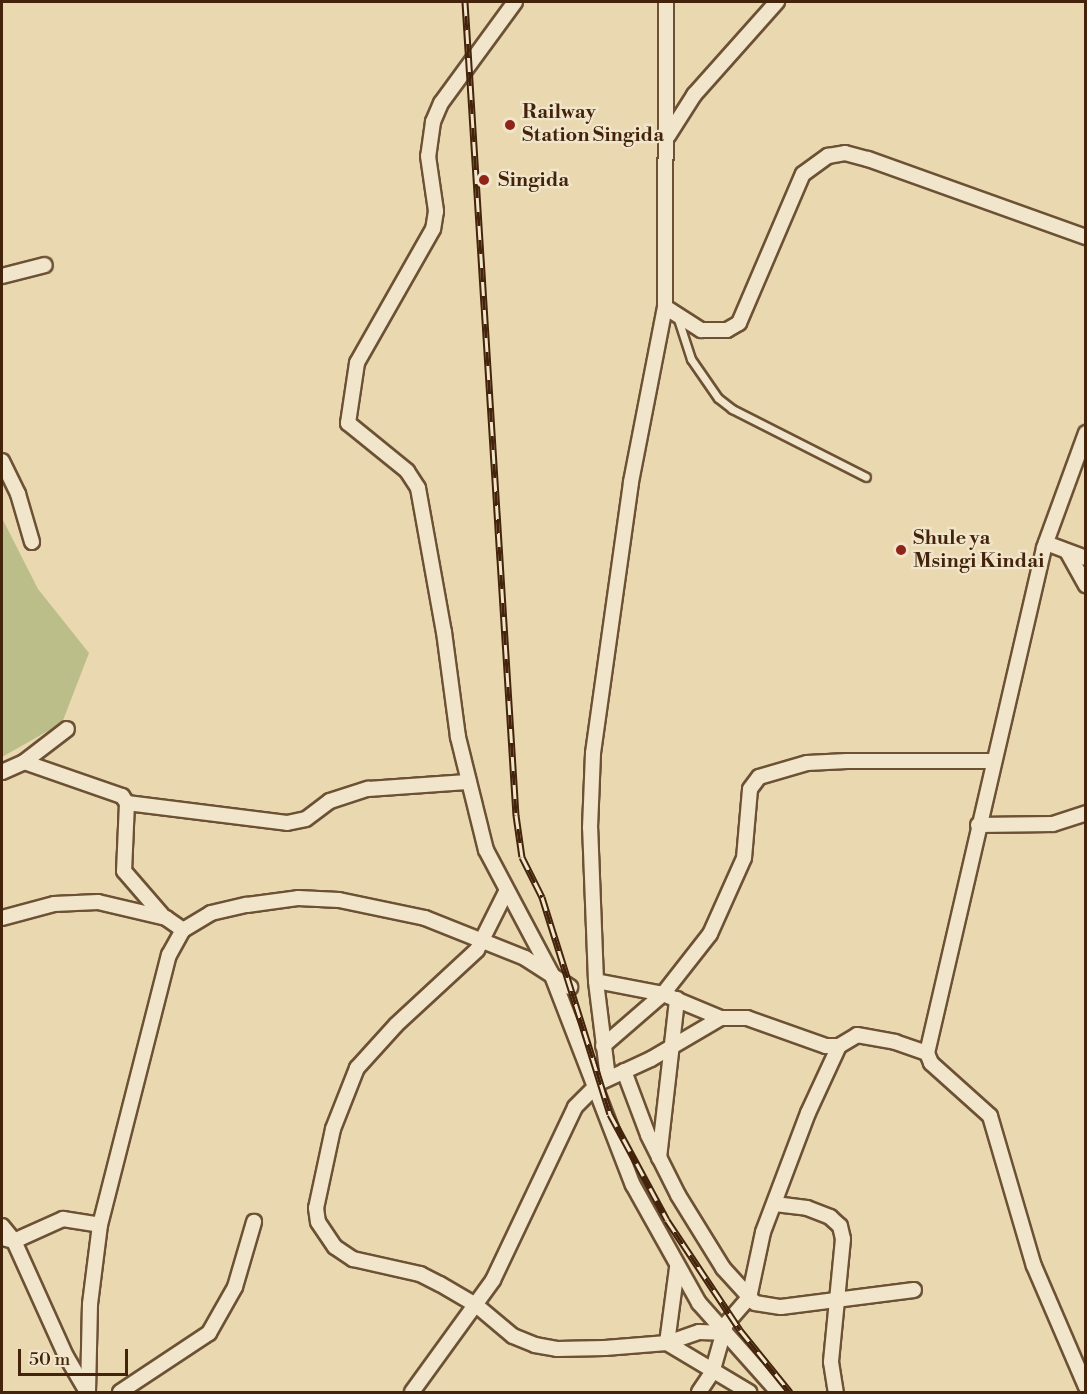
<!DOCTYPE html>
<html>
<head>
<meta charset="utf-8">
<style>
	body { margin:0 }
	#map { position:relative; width:1087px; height:1394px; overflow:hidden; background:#ead9b0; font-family:"Libre Bodoni",serif }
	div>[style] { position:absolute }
	.green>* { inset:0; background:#bbbe88 }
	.roads { filter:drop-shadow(2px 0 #6d5134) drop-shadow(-2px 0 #6d5134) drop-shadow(0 2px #6d5134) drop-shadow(0 -2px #6d5134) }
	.service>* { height:7px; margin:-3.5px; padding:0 3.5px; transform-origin:3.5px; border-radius:3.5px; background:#f1e6cc }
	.minor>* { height:14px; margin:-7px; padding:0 7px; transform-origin:7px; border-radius:7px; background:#f1e6cc }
	.rail>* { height:7px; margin-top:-3.5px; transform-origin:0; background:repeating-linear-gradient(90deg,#f1e6cc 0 14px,#43240b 0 28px); box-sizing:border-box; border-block:2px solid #43240b }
	.dots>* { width:16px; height:16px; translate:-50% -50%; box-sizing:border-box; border:3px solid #f1e6cc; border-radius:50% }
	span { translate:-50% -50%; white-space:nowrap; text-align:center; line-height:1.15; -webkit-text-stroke:4.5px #f1e6cc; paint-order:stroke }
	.poi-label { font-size:20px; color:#43240b; font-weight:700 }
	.left { translate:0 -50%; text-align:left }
	.frame { position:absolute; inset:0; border:3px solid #43240b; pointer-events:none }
	.scale { position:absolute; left:18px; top:1349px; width:110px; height:27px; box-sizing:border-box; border:3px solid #43240b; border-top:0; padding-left:8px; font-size:18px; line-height:21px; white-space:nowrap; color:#43240b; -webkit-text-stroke:4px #f1e6cc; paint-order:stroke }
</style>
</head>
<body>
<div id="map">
	<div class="green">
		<div style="clip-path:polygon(2px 518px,38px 589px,89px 653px,62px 723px,2px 757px)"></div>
	</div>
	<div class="roads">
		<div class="service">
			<div style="left:678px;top:319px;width:42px;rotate:72deg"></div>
			<div style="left:691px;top:359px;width:47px;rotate:55.3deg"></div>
			<div style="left:718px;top:398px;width:18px;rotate:38deg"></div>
			<div style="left:732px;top:409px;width:150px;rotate:26.9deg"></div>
		</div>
		<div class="minor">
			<div style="left:515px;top:2px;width:125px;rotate:126.2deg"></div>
			<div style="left:441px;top:103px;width:21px;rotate:113deg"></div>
			<div style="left:433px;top:122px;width:34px;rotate:98deg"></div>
			<div style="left:428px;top:156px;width:56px;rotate:81.7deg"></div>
			<div style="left:436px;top:211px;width:18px;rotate:99deg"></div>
			<div style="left:433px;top:229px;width:154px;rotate:119.6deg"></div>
			<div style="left:357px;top:363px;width:61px;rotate:98.5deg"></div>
			<div style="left:348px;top:423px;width:76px;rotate:39.1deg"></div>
			<div style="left:407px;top:471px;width:20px;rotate:57deg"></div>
			<div style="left:418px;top:488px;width:146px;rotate:79.8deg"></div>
			<div style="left:444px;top:632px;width:106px;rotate:82.4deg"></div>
			<div style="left:458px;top:737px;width:116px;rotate:76.1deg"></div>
			<div style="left:486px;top:850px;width:139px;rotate:62.1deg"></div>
			<div style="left:551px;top:973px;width:227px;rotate:68.9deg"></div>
			<div style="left:633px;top:1185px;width:135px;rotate:60.8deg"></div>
			<div style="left:699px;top:1303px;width:119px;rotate:48.4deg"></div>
			<div style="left:668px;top:136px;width:49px;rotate:-57.6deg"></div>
			<div style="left:694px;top:95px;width:125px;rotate:-48.3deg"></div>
			<div style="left:2px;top:276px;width:44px;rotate:-14.3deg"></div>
			<div style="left:665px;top:307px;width:43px;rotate:32.6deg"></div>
			<div style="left:701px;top:330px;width:26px"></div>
			<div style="left:727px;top:330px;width:14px;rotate:-30deg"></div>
			<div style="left:739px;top:323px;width:162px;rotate:-66.8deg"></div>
			<div style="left:803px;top:174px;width:31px;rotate:-36deg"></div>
			<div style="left:828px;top:156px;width:17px;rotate:-10deg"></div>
			<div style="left:845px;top:153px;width:24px;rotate:15deg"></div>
			<div style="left:868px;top:159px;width:232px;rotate:19.7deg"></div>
			<div style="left:1086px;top:433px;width:122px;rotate:110.1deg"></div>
			<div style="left:1044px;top:548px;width:518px;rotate:103.04deg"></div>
			<div style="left:927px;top:1053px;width:11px;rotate:68deg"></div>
			<div style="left:931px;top:1063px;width:79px;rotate:41.9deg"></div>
			<div style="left:990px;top:1116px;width:156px;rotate:73.7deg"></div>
			<div style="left:1034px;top:1266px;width:132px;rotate:66.7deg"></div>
			<div style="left:2px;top:461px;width:37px;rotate:64deg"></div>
			<div style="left:18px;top:494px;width:50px;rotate:73.7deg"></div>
			<div style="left:1046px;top:543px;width:43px;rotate:20.6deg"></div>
			<div style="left:1068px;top:553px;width:37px;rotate:61deg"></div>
			<div style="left:24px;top:762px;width:104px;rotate:19.1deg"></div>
			<div style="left:122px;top:796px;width:9px;rotate:54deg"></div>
			<div style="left:127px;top:803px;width:68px;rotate:92.5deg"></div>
			<div style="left:124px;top:871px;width:58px;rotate:49.2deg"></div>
			<div style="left:2px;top:772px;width:24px;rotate:-24deg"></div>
			<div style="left:24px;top:762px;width:54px;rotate:-37.5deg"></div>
			<div style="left:127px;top:803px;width:161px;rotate:7.1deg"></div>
			<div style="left:287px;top:823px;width:19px;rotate:-12deg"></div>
			<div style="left:306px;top:819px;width:30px;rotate:-37deg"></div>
			<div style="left:330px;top:801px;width:40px;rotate:-18deg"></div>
			<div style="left:368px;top:789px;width:99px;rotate:-4deg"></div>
			<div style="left:978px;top:825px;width:75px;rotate:-0.8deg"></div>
			<div style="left:1053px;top:824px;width:35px;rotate:-18deg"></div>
			<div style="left:506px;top:892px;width:65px;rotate:116.6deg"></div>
			<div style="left:477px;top:950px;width:110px;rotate:137.2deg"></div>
			<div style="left:396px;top:1025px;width:58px;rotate:132.2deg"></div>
			<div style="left:357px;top:1068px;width:66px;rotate:111.5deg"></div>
			<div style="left:333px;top:1129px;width:81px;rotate:102.1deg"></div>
			<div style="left:316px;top:1208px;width:14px;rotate:82deg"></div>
			<div style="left:318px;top:1222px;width:30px;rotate:56deg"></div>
			<div style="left:335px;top:1247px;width:22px;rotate:34deg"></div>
			<div style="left:353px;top:1259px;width:69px;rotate:12.6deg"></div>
			<div style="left:420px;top:1274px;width:22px;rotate:27deg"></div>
			<div style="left:440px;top:1284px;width:42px;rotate:30.3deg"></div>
			<div style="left:476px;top:1305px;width:48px;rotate:40deg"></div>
			<div style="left:513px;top:1336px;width:24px;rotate:22deg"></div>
			<div style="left:535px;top:1345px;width:22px;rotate:10deg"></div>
			<div style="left:557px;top:1349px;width:48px;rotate:-1.2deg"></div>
			<div style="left:605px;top:1348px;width:62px;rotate:-4.6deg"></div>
			<div style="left:667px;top:1343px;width:34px;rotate:-19deg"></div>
			<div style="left:699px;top:1332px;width:24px;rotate:2deg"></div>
			<div style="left:2px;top:918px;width:54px;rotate:-15.1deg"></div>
			<div style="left:54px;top:904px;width:44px;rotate:-2.6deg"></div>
			<div style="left:98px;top:902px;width:70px;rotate:13.2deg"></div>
			<div style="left:166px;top:918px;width:21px;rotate:35deg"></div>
			<div style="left:183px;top:930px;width:33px;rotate:-31deg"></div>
			<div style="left:211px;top:913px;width:37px;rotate:-13deg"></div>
			<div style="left:247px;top:905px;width:51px;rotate:-7.8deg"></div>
			<div style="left:298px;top:898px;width:41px;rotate:2.8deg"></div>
			<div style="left:339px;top:900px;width:88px;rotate:11.8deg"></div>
			<div style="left:425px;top:918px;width:108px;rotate:21.8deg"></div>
			<div style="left:525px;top:958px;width:54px;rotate:32.8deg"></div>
			<div style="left:596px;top:981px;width:68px;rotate:11deg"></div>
			<div style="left:663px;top:994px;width:63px;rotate:22.5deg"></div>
			<div style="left:603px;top:1046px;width:79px;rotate:-40.9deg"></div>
			<div style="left:663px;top:994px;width:76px;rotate:-51.9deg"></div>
			<div style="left:710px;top:934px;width:83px;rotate:-65.9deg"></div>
			<div style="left:744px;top:858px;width:69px;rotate:-85deg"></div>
			<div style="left:750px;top:789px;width:15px;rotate:-53deg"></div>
			<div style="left:759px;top:777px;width:50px;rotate:-16.3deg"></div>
			<div style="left:807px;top:763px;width:40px;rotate:-2.9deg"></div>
			<div style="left:847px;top:761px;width:146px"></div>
			<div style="left:624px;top:1071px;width:68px;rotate:69.4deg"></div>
			<div style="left:648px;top:1135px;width:67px;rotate:63.4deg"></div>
			<div style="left:678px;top:1195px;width:86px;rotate:58.3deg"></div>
			<div style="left:723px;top:1268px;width:47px;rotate:47.6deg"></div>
			<div style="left:755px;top:1303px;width:26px;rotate:9deg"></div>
			<div style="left:781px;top:1307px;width:134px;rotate:-7.3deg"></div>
			<div style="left:608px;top:1078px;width:98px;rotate:-97.1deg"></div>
			<div style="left:596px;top:981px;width:153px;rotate:-92.2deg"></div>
			<div style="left:590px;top:828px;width:75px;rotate:-87.7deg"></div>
			<div style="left:593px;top:753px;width:274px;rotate:-82deg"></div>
			<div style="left:631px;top:482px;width:178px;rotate:-79deg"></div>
			<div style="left:665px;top:307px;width:305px;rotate:-89.8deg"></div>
			<div style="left:659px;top:1158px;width:160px;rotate:-83.5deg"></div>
			<div style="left:775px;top:1204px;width:32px;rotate:7deg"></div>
			<div style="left:807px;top:1208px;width:25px;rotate:21deg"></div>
			<div style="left:830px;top:1217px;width:13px;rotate:42deg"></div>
			<div style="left:840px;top:1226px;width:13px;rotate:77deg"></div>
			<div style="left:843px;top:1239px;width:124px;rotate:95.6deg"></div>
			<div style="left:831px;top:1362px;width:30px;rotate:81deg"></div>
			<div style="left:2px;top:1226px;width:19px;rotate:51deg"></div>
			<div style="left:14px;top:1241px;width:126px;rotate:65.7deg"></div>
			<div style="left:66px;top:1356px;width:42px;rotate:59.7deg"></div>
			<div style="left:6px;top:1239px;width:8px;rotate:14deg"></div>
			<div style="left:14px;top:1241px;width:54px;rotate:-24.2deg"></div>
			<div style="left:63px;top:1219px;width:37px;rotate:9deg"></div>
			<div style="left:677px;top:1268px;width:76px;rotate:97.6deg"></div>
			<div style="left:667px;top:1343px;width:96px;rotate:30.9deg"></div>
			<div style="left:88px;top:1392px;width:88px;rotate:-88.7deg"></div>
			<div style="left:90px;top:1304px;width:80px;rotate:-82.8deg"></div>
			<div style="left:100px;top:1225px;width:279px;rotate:-75.7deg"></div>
			<div style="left:169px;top:955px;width:29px;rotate:-61deg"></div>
			<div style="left:120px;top:1392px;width:107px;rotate:-33.5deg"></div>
			<div style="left:209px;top:1333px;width:53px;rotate:-60.5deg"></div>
			<div style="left:235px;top:1287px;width:68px;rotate:-73.7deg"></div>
			<div style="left:412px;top:1392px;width:138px;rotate:-54.1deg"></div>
			<div style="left:493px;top:1280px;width:191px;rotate:-64.6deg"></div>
			<div style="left:575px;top:1107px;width:34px;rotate:-45deg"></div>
			<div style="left:599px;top:1083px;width:57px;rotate:-24.8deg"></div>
			<div style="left:651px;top:1059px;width:81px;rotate:-30.4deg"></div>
			<div style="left:721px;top:1018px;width:26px"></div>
			<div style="left:747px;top:1018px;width:84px;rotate:19.5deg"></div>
			<div style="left:826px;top:1046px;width:13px"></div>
			<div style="left:839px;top:1046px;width:21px;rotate:-31deg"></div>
			<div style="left:857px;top:1035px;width:39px;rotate:10deg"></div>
			<div style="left:895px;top:1042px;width:34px;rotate:19deg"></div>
			<div style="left:699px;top:1392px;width:23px;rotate:-56deg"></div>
			<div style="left:712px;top:1373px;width:51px;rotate:-74.1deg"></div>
			<div style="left:726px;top:1324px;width:35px;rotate:-49deg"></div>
			<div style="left:749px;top:1298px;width:67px;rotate:-78deg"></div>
			<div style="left:763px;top:1232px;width:127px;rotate:-69.3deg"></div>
			<div style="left:808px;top:1113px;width:74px;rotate:-65.2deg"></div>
		</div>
	</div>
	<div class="rail">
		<div style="left:465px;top:2px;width:815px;rotate:86.41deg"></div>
		<div style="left:516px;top:815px;width:42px;rotate:81.9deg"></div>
		<div style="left:522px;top:857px;width:45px;rotate:63.4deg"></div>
		<div style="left:542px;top:897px;width:227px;rotate:72.6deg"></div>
		<div style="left:610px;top:1114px;width:120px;rotate:61.7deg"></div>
		<div style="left:667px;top:1220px;width:132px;rotate:56.4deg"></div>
		<div style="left:740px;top:1330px;width:80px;rotate:51.1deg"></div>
	</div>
	<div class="dots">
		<div style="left:510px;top:125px;background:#8f2418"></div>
		<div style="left:484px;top:180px;background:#8f2418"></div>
		<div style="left:901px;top:550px;background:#8f2418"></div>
	</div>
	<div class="poi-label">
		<span class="left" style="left:522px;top:124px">Railway<br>Station Singida</span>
		<span class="left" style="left:498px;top:180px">Singida</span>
		<span class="left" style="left:913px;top:550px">Shule ya<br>Msingi Kindai</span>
	</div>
	<div class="frame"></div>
	<div class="scale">50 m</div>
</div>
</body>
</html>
